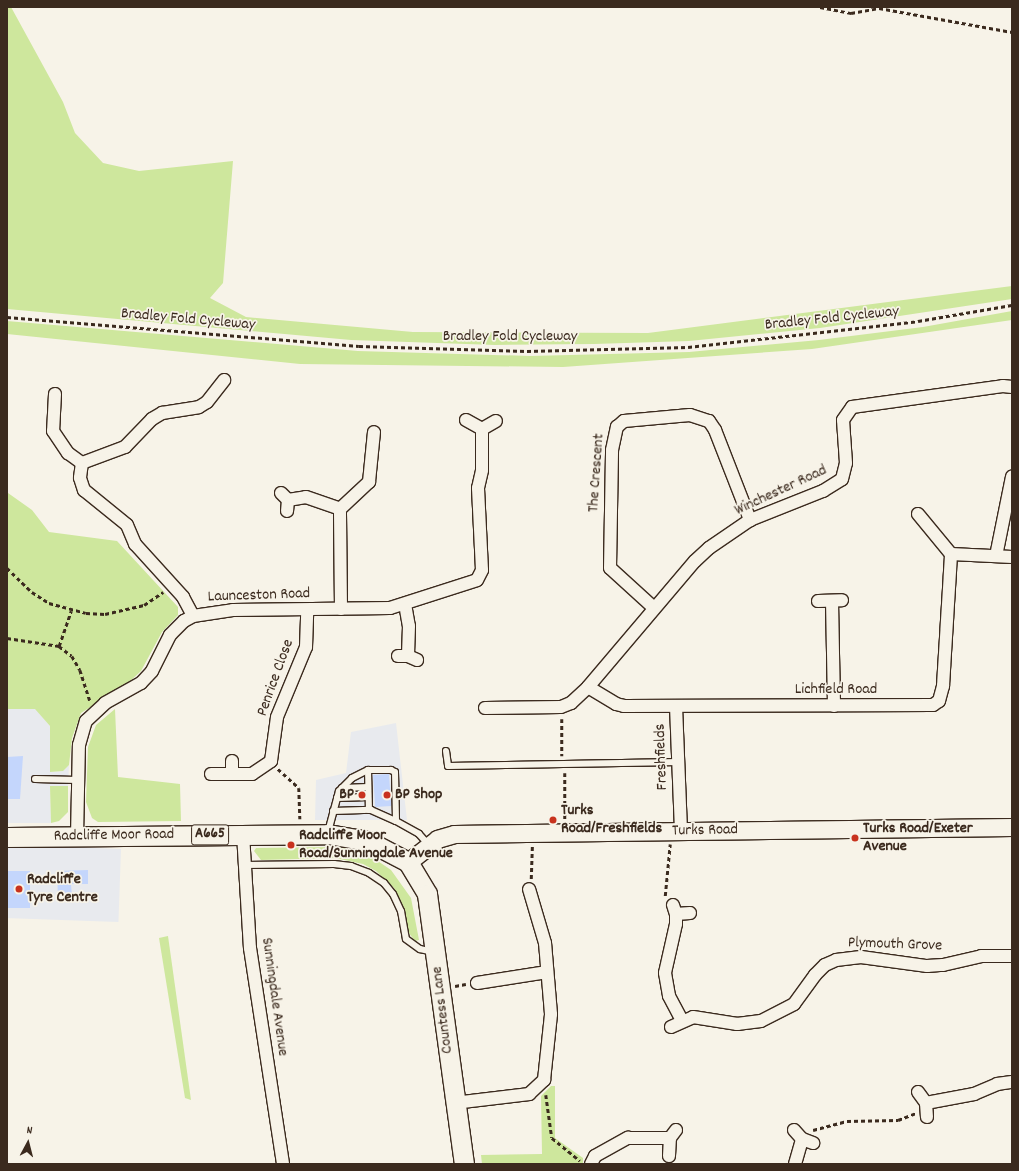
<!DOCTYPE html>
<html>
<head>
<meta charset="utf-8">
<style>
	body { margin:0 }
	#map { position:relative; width:1019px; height:1171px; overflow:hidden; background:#f7f3e8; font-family:Dekko,sans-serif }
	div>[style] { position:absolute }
	.built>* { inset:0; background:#e8eaee; transform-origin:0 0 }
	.green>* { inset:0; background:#cee79d }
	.building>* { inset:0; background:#c4d6fc; transform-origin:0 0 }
	.path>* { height:2.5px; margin-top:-1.25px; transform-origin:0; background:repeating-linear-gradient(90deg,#3b2a1e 0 4px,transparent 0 7px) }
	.roads { filter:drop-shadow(1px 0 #3b2a1e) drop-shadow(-1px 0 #3b2a1e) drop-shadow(0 1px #3b2a1e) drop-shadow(0 -1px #3b2a1e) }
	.lane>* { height:6px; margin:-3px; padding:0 3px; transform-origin:3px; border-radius:3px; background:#f7f3e8 }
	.street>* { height:12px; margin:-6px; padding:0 6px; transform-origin:6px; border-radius:6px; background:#f7f3e8 }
	.secondary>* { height:17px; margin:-8.5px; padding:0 8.5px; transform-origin:8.5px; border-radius:8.5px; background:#f7f3e8 }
	.primary>* { height:19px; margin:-9.5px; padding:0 9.5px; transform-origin:9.5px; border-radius:9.5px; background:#f7f3e8 }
	.dots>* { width:11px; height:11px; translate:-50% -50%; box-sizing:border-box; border:2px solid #f7f3e8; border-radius:50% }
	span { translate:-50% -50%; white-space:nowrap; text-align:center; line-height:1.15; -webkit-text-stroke:3.5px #f7f3e8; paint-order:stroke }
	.shield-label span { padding:1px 3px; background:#f7f3e8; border:1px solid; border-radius:3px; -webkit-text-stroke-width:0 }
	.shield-label { font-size:15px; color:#3b2a1e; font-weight:700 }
	.street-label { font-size:16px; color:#3b2a1e }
	.poi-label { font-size:16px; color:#3b2a1e; font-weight:700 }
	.right { translate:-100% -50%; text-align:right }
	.left { translate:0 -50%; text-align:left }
	.frame { position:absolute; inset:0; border:8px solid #3b2a1e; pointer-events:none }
	.north { position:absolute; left:8px; top:1123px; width:40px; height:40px; -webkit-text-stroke:3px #f7f3e8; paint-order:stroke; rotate:7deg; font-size:11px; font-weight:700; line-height:16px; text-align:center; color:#3b2a1e }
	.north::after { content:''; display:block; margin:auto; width:14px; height:18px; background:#3b2a1e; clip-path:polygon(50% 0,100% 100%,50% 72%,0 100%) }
</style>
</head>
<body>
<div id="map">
	<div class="built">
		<div style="clip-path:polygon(35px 708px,50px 726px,50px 772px,63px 771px,69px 765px,68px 786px,50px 786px,51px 823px,7px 823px,7px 709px)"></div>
		<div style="clip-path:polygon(396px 723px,407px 820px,315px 820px,316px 780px,346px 773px,351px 732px)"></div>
		<div style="left:121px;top:849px;width:73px;height:114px;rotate:92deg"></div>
	</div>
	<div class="green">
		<div style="clip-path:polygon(7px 7px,11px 7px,63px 102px,75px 133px,103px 163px,139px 171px,233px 161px,223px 283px,210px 298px,246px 317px,413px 332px,648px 333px,1012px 286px,1012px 299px,820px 328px,689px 341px,594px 344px,495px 345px,351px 340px,7px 309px)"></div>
		<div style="clip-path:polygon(1012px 311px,1012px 320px,812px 349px,563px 367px,300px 364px,7px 334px,7px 321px,358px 351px,530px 356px,689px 352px,819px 340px,923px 327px)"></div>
		<div style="clip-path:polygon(7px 489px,8px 493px,32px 510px,49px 532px,117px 541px,178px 607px,178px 615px,162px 632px,141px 671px,127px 684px,81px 713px,72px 738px,69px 765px,63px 771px,50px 772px,50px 726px,35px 709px,7px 709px)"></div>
		<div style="clip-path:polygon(115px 709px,118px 777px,180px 784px,181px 821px,98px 822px,92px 818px,86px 802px,88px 747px,96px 725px)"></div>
		<div style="clip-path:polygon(50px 786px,68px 786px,68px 812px,59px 821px,51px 823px)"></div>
		<div style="clip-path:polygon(338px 847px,366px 853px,391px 870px,411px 898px,419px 940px,415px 941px,408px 932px,404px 909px,394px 888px,376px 871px,363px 864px,335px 858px,261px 860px,254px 851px,256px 848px)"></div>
		<div style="clip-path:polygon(168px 936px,191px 1100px,185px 1098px,159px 938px)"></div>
		<div style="clip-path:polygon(551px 1086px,555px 1086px,555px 1138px,583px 1158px,583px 1164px,482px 1164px,481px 1155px,542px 1154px,541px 1096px)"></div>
	</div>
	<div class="building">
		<div style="clip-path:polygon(23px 756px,20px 799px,7px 799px,7px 757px)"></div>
		<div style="left:389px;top:774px;width:32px;height:16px;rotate:86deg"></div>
		<div style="clip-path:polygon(88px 870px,88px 884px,71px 884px,72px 897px,58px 898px,57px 871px)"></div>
		<div style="left:7px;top:871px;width:23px;height:37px"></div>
	</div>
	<div class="path">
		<div style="left:820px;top:7px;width:32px;rotate:11deg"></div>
		<div style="left:851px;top:13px;width:28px;rotate:-10deg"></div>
		<div style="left:879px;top:8px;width:135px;rotate:10.2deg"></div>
		<div style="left:7px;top:317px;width:353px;rotate:4.7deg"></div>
		<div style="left:359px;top:346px;width:168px;rotate:1.7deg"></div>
		<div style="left:527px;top:351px;width:161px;rotate:-1.4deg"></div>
		<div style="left:688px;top:347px;width:231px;rotate:-6.4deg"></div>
		<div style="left:918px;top:321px;width:95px;rotate:-9.7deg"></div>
		<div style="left:7px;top:568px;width:35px;rotate:44deg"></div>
		<div style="left:32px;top:592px;width:20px;rotate:33deg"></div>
		<div style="left:49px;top:603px;width:38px;rotate:15deg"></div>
		<div style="left:86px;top:613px;width:19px;rotate:3deg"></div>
		<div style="left:105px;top:614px;width:40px;rotate:-13deg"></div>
		<div style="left:144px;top:605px;width:23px;rotate:-34deg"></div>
		<div style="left:7px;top:638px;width:53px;rotate:8.7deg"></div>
		<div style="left:59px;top:646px;width:16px;rotate:38deg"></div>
		<div style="left:72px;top:656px;width:16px;rotate:60deg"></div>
		<div style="left:80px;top:670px;width:32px;rotate:72deg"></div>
		<div style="left:59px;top:646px;width:37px;rotate:-71deg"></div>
		<div style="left:562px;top:719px;width:37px;rotate:90deg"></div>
		<div style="left:278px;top:769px;width:28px;rotate:42deg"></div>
		<div style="left:299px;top:788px;width:31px;rotate:88deg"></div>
		<div style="left:565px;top:773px;width:47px;rotate:90deg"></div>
		<div style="left:531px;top:879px;width:33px;rotate:-88deg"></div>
		<div style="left:665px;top:896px;width:52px;rotate:-84.5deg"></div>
		<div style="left:455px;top:986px;width:11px;rotate:-10deg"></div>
		<div style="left:546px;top:1095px;width:43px;rotate:82.1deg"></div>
		<div style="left:552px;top:1138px;width:36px;rotate:39deg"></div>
		<div style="left:813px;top:1130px;width:35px;rotate:-15deg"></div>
		<div style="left:847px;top:1121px;width:51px;rotate:-1.1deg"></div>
		<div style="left:898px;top:1120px;width:19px;rotate:-21deg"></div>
	</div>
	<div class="roads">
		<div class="lane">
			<div style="left:446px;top:751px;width:15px;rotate:82deg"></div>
			<div style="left:448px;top:766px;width:231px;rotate:-1deg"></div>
			<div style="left:368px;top:770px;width:40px;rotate:88.6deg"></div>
			<div style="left:35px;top:779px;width:43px;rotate:1.3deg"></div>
			<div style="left:342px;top:788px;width:26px;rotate:-2deg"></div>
			<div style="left:337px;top:798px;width:31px;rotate:-2deg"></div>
			<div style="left:333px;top:811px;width:38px;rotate:-2deg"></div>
			<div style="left:371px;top:810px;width:27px;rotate:24deg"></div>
			<div style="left:328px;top:832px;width:42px;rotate:-75deg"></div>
			<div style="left:339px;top:791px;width:18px;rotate:-45deg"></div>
			<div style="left:352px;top:778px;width:18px;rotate:-27deg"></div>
			<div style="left:368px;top:770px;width:23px"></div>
			<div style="left:391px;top:770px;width:4px;rotate:27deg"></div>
			<div style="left:395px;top:772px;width:49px;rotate:88.8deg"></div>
			<div style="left:396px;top:821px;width:26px;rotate:29deg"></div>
			<div style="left:419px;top:834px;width:13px;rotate:48deg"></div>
			<div style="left:244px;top:865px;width:90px;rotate:-0.6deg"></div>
			<div style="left:334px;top:864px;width:17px;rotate:7deg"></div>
			<div style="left:351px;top:866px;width:19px;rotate:21deg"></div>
			<div style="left:369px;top:873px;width:18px;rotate:34deg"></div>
			<div style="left:384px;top:883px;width:14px;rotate:51deg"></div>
			<div style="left:393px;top:894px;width:19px;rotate:65deg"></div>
			<div style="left:401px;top:911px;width:28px;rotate:80deg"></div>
			<div style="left:406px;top:939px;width:17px;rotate:36deg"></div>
			<div style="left:420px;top:949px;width:13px;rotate:13deg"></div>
		</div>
		<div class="street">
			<div style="left:55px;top:394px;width:37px;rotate:93deg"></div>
			<div style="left:53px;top:431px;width:27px;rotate:56deg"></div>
			<div style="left:68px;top:453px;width:17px;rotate:36deg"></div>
			<div style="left:82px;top:463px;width:15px;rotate:98deg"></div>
			<div style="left:80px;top:478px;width:13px;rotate:72deg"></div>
			<div style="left:84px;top:490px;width:55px;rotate:39.1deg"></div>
			<div style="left:127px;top:525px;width:21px;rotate:67deg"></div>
			<div style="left:135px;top:544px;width:72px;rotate:47.8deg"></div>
			<div style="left:183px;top:597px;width:21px;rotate:62deg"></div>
			<div style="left:466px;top:420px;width:18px;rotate:29deg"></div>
			<div style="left:482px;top:429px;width:16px;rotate:-30deg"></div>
			<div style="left:82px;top:463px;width:46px;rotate:-20.4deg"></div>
			<div style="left:125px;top:447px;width:39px;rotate:-46deg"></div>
			<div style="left:152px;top:419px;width:12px;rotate:-31deg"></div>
			<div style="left:162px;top:413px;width:37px;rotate:-9deg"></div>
			<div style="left:199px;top:407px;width:9px;rotate:-32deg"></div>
			<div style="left:207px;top:402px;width:28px;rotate:-52deg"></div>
			<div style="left:281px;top:493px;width:10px;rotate:45deg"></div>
			<div style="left:288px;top:500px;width:11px;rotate:95deg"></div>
			<div style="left:288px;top:500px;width:18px;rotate:-9deg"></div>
			<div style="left:306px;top:497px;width:36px;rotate:19deg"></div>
			<div style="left:918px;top:514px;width:52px;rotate:50.5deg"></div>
			<div style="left:951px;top:554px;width:61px;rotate:2.8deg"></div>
			<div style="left:996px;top:556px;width:81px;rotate:-78.6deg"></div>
			<div style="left:818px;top:601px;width:24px;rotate:-2deg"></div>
			<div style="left:832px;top:601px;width:105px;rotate:88.9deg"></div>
			<div style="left:405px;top:604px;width:22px;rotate:80deg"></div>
			<div style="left:409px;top:626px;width:30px;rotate:92deg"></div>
			<div style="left:654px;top:608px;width:59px;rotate:-137.7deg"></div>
			<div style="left:610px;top:568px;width:118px;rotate:-89deg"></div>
			<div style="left:612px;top:450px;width:24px;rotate:-78deg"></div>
			<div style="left:617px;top:427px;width:9px;rotate:-41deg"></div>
			<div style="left:624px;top:421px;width:66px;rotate:-5.2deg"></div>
			<div style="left:690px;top:415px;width:20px;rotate:18deg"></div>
			<div style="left:709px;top:421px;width:11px;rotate:56deg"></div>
			<div style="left:715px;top:430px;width:97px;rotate:68.7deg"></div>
			<div style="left:341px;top:609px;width:100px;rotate:-90.6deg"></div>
			<div style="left:340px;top:509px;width:40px;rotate:-43deg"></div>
			<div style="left:369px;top:482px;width:50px;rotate:-84.3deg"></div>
			<div style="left:398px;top:656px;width:10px"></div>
			<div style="left:408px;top:656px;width:10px;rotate:24deg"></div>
			<div style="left:588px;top:687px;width:33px;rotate:31deg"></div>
			<div style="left:616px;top:704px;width:8px;rotate:14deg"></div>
			<div style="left:624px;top:706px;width:309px;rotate:-0.2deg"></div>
			<div style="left:933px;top:705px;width:7px;rotate:-34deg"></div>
			<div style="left:939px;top:701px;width:16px;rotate:-75deg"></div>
			<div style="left:943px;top:686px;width:132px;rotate:-86.5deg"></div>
			<div style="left:676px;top:706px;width:125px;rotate:87.7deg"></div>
			<div style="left:485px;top:708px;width:76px;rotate:-0.8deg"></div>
			<div style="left:561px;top:707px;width:11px;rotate:-22deg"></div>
			<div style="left:571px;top:703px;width:23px;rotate:-43deg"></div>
			<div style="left:588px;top:687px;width:165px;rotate:-49.7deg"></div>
			<div style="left:695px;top:561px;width:19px;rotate:-43deg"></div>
			<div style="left:709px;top:548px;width:50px;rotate:-34.3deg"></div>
			<div style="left:750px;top:520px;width:79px;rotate:-21.7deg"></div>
			<div style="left:823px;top:491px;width:22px;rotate:-32deg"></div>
			<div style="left:842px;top:479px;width:16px;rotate:-76deg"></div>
			<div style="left:846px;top:463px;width:43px;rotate:-94deg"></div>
			<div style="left:843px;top:420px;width:16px;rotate:-55deg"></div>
			<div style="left:852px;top:407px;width:152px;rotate:-7.9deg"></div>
			<div style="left:1003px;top:386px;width:9px;rotate:6deg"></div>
			<div style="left:211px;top:774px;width:41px"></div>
			<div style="left:252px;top:774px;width:23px;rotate:-34deg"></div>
			<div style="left:271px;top:761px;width:44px;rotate:-82.2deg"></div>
			<div style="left:277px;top:717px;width:76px;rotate:-67.5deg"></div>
			<div style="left:306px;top:647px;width:37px;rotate:-88deg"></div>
			<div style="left:232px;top:774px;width:13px;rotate:-90deg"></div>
			<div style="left:243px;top:834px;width:114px;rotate:86.5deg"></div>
			<div style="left:250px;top:948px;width:219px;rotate:81.3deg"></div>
			<div style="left:77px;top:837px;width:92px;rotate:-88.8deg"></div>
			<div style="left:79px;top:745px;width:25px;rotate:-74deg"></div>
			<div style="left:86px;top:721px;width:26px;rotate:-43deg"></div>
			<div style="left:105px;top:703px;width:41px;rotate:-29.1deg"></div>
			<div style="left:141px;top:683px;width:16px;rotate:-47deg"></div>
			<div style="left:152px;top:671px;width:40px;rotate:-63.4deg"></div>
			<div style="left:170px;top:635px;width:20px;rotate:-45deg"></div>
			<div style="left:184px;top:621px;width:10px;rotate:-29deg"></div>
			<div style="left:193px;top:616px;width:40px;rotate:-8.5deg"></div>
			<div style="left:233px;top:610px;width:157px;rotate:-0.7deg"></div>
			<div style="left:390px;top:608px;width:91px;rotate:-17.8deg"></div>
			<div style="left:477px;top:580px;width:11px;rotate:-63deg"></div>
			<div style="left:482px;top:570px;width:82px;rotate:-92.8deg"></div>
			<div style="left:478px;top:488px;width:18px;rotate:-77deg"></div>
			<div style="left:482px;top:470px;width:41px;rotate:-90deg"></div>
			<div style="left:673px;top:905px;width:9px;rotate:72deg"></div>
			<div style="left:676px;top:914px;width:10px;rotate:90deg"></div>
			<div style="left:676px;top:924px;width:50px;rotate:102.7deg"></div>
			<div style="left:665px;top:973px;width:23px;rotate:80deg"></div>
			<div style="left:669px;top:996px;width:27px;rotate:62deg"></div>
			<div style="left:676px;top:914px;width:14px;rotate:-4deg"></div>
			<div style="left:477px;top:983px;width:71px;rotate:-8.9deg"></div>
			<div style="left:671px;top:1027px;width:24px;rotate:-24deg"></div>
			<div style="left:693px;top:1017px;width:45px;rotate:9deg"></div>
			<div style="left:737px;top:1024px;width:24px;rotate:-7deg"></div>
			<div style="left:761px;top:1021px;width:37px;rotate:-27deg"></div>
			<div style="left:794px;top:1004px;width:36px;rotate:-54deg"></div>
			<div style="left:815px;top:975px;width:14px;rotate:-45deg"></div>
			<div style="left:825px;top:965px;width:12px;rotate:-24deg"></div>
			<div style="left:836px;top:960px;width:25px;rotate:-7deg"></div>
			<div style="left:861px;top:957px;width:67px;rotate:7.8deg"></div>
			<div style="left:927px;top:966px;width:16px;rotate:-4deg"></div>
			<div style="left:943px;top:965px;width:39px;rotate:-13deg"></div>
			<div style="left:981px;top:956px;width:31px"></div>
			<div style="left:918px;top:1092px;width:14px;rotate:54deg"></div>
			<div style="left:926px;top:1103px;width:14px;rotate:86deg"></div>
			<div style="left:454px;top:1103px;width:76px;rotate:-6.8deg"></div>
			<div style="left:529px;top:1094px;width:21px;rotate:-43deg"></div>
			<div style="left:544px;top:1080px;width:66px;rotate:-83.9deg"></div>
			<div style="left:551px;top:1014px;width:71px;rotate:-94.8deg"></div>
			<div style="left:545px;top:943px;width:56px;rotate:-106.5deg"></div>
			<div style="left:926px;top:1103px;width:49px;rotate:-10.6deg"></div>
			<div style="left:974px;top:1094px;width:25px;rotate:-23deg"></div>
			<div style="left:997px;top:1084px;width:15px;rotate:-8deg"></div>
			<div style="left:794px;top:1130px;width:12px;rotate:48deg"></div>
			<div style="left:802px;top:1139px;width:12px;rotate:20deg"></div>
			<div style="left:669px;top:1156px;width:18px;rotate:-87deg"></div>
			<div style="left:670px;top:1138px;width:10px;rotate:-53deg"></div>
			<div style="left:591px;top:1164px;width:9px;rotate:-63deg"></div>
			<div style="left:595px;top:1156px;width:38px;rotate:-29deg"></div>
			<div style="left:628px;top:1138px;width:42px"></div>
			<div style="left:795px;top:1164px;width:26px;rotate:-74deg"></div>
		</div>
		<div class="secondary">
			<div style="left:408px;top:862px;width:37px;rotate:-38deg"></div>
			<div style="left:437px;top:839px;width:18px;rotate:-16deg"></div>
			<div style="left:454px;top:834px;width:558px;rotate:-0.72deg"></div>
		</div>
		<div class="primary">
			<div style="left:7px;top:837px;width:321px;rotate:-0.5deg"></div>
			<div style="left:328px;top:834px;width:41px;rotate:9.9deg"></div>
			<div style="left:368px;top:841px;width:45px;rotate:27.7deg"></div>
			<div style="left:408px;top:862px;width:37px;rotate:59deg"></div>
			<div style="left:427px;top:894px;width:273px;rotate:82.2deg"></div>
		</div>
	</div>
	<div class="dots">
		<div style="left:362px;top:795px;background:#c8321e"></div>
		<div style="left:387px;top:795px;background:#c8321e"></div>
		<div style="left:553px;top:820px;background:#c8321e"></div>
		<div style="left:855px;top:838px;background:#c8321e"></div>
		<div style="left:291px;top:845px;background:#c8321e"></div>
		<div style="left:19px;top:889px;background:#c8321e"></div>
	</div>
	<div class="shield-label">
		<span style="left:210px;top:835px">A665</span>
	</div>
	<div class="street-label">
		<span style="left:832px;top:319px;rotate:-6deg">Bradley Fold Cycleway</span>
		<span style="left:188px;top:320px;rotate:5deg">Bradley Fold Cycleway</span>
		<span style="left:510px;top:337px">Bradley Fold Cycleway</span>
		<span style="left:597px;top:473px;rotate:-86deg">The Crescent</span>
		<span style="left:781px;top:491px;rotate:-25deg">Winchester Road</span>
		<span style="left:259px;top:596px;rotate:-2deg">Launceston Road</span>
		<span style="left:276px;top:678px;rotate:-70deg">Penrice Close</span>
		<span style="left:836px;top:690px">Lichfield Road</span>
		<span style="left:662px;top:757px;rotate:-92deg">Freshfields</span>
		<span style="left:705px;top:831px;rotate:-1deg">Turks Road</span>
		<span style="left:114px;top:836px;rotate:-1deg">Radcliffe Moor Road</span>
		<span style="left:895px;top:945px;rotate:2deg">Plymouth Grove</span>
		<span style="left:274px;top:997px;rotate:82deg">Sunningdale Avenue</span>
		<span style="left:443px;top:1010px;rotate:-97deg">Countess Lane</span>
	</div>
	<div class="poi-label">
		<span class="right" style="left:354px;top:795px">BP</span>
		<span class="left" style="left:395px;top:795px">BP Shop</span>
		<span class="left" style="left:561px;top:820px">Turks<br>Road/Freshfields</span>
		<span class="left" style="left:863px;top:838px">Turks Road/Exeter<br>Avenue</span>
		<span class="left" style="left:299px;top:845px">Radcliffe Moor<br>Road/Sunningdale Avenue</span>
		<span class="left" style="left:27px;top:889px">Radcliffe<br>Tyre Centre</span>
	</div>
	<div class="frame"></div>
	<div class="north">N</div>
</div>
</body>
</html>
